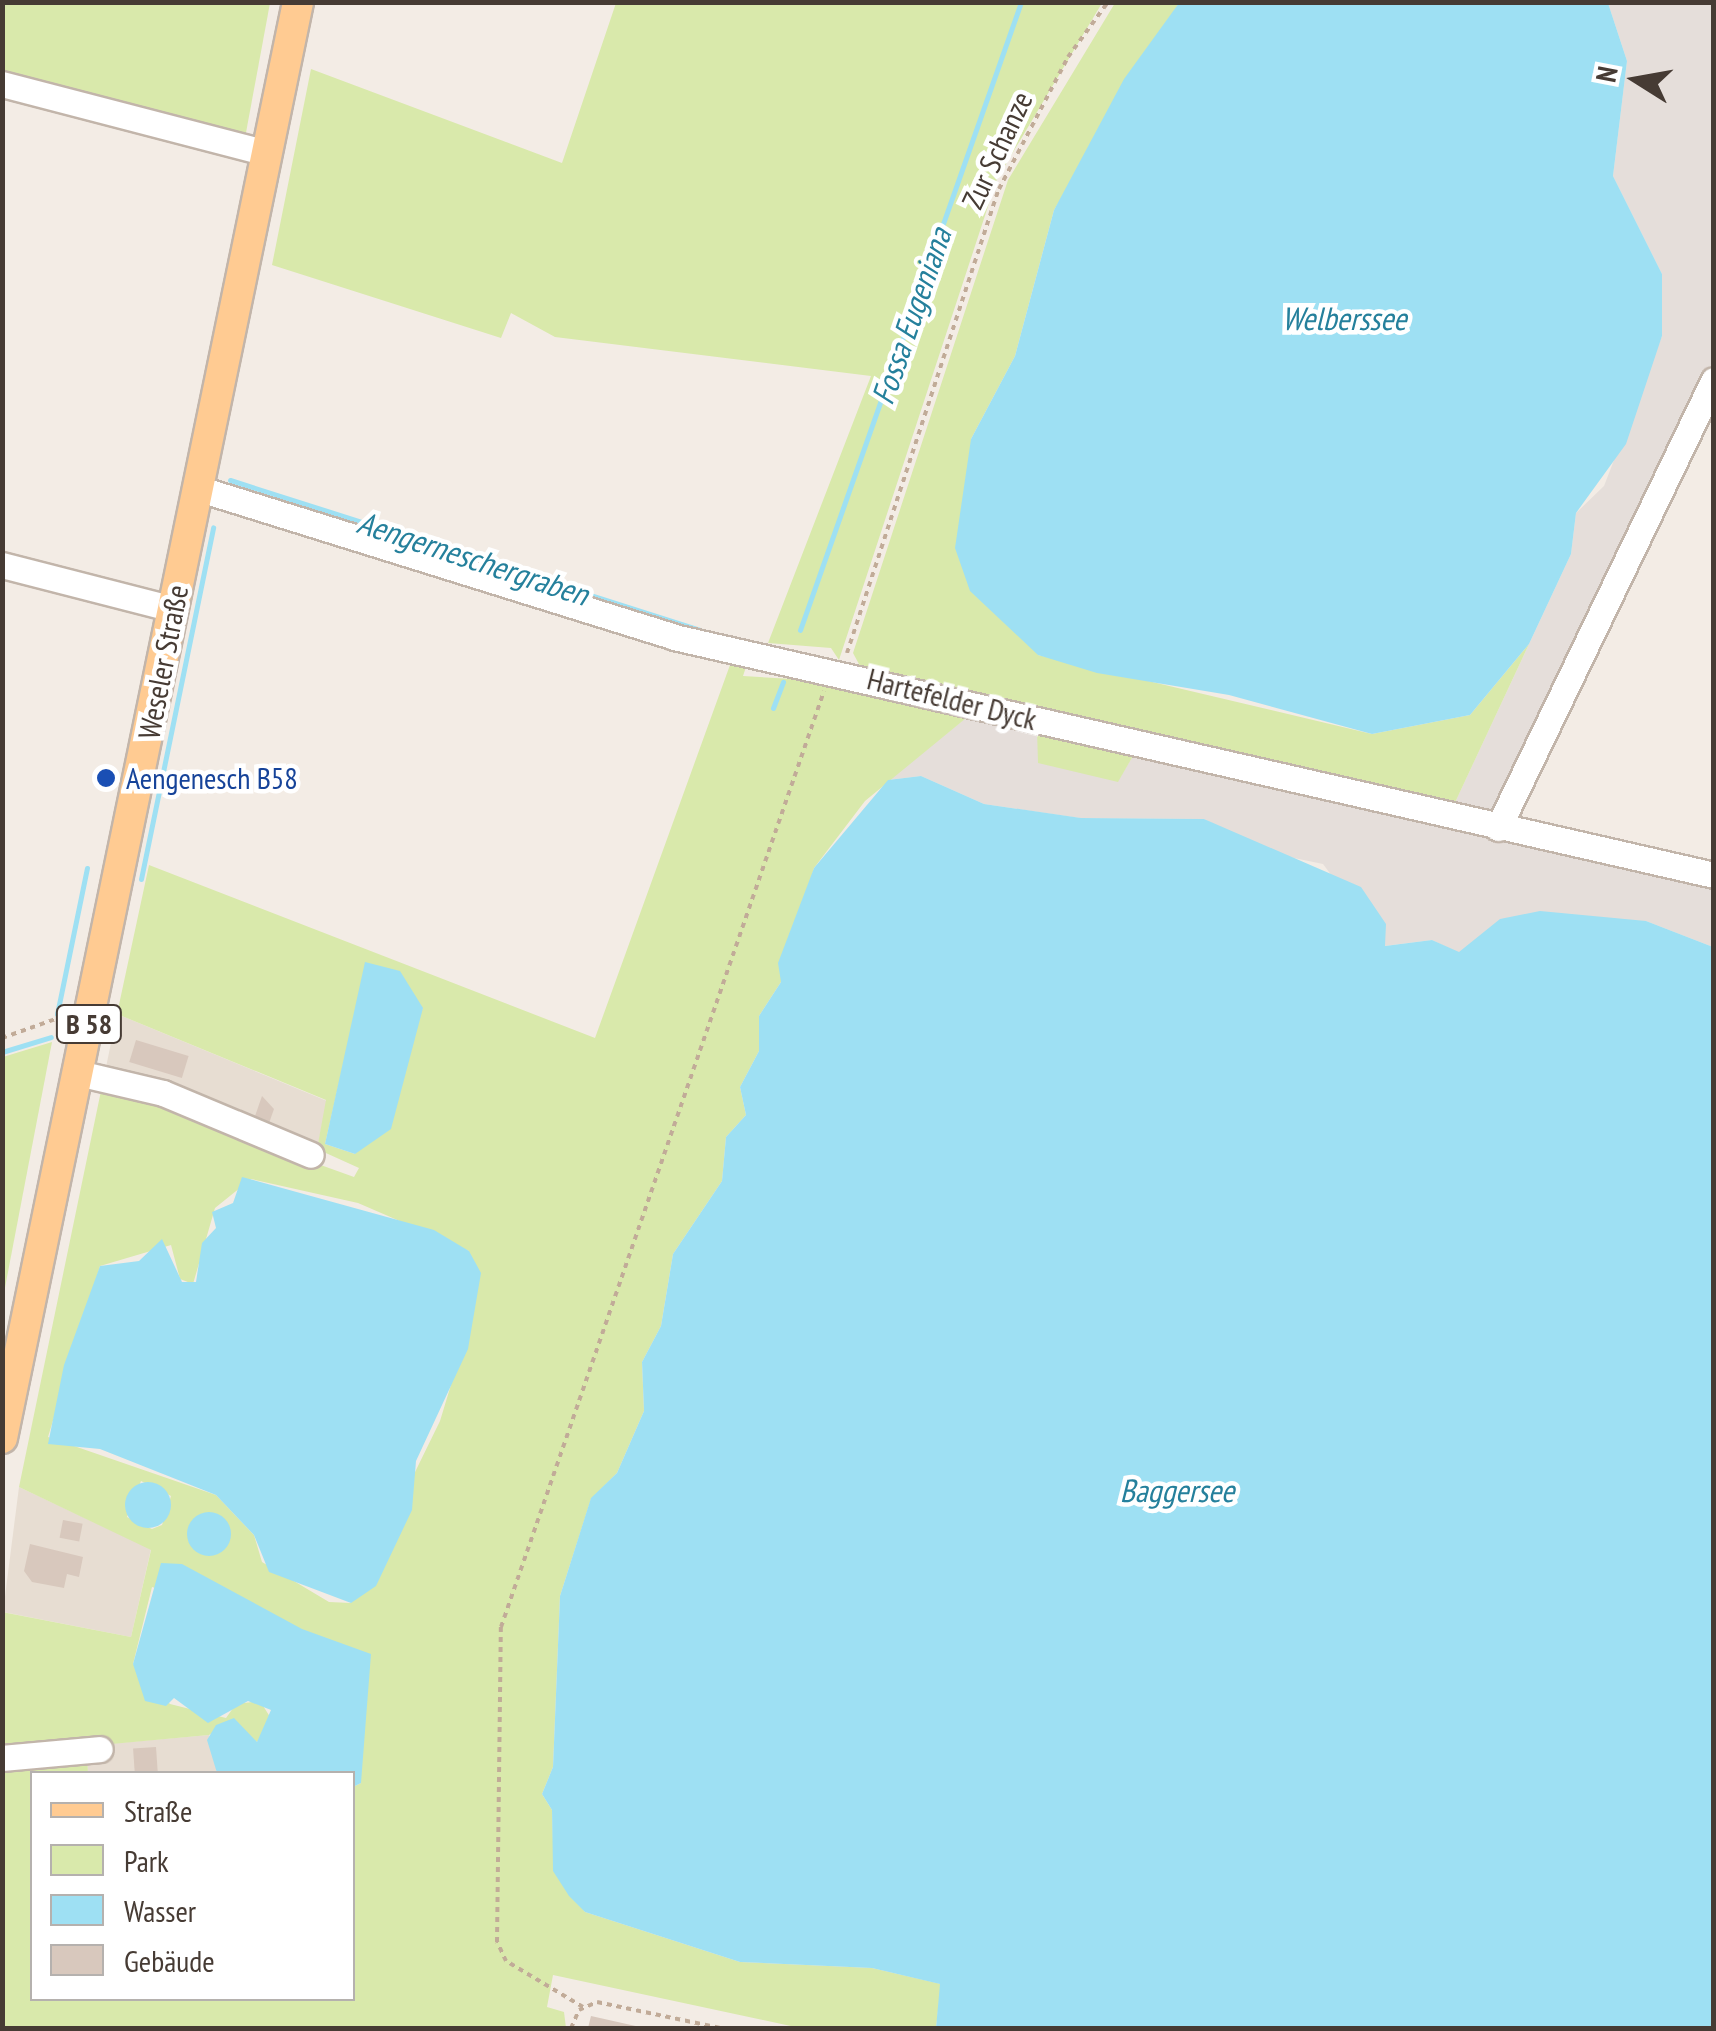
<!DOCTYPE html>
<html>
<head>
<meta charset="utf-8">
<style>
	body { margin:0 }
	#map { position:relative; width:1716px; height:2031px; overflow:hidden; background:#f3ece5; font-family:"PT Sans Narrow",sans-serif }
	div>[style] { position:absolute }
	.residential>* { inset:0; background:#e7ddd2 }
	.industrial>* { inset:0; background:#e5deda }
	.green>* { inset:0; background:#d9e9ab }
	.water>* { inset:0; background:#9ee0f3 }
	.round { border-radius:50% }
	.stream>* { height:5px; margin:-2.5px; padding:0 2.5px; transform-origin:2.5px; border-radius:2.5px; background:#9ee0f3 }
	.building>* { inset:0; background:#d8c8bd; transform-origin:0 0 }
	.path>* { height:4px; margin-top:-2px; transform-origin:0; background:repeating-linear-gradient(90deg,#c1ab98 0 5px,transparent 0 10px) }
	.roads { filter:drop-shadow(2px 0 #c2b5aa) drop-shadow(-2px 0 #c2b5aa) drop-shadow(0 2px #c2b5aa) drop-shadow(0 -2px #c2b5aa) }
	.minor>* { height:25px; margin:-12.5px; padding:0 12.5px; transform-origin:12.5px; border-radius:12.5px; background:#fff }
	.major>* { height:30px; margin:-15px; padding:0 15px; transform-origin:15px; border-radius:15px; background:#ffcb92 }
	.dots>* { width:28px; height:28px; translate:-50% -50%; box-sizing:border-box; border:5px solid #fff; border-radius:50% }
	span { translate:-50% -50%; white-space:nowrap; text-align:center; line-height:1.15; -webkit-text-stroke:9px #fff; paint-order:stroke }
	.shield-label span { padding:2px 8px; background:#fff; border:2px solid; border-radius:8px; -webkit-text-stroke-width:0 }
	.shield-label { font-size:28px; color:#463b34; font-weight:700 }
	.street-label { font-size:30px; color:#463b34 }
	.transit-label { font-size:30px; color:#164399 }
	.left { translate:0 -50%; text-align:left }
	.water-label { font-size:32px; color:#25809c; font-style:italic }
	.frame { position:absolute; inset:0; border:5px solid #463b34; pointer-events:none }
	.legend { position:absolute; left:30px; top:1771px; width:325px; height:230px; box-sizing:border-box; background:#fff; border:2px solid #b5b1ae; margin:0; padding:12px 18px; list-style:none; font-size:30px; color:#463b34 }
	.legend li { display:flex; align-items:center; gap:20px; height:50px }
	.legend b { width:50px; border:2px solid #b5b1ae }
	.north { position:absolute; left:1586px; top:30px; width:100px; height:100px; -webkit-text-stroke:8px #fff; paint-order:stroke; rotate:281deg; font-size:28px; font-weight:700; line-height:40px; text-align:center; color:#463b34 }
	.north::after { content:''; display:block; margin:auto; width:35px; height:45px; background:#463b34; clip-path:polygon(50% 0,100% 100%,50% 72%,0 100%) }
</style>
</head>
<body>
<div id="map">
	<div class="residential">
		<div style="clip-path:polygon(117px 1014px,327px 1101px,317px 1149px,105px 1072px)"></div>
		<div style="clip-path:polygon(19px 1487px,151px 1549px,131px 1637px,3px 1612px)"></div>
		<div style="clip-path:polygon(209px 1735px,217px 1773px,88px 1773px,87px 1753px,106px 1744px)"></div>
	</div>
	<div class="industrial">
		<div style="clip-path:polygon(1608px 3px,1713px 3px,1713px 398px,1516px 808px,1524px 825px,1713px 866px,1713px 947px,1646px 921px,1477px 940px,1459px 953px,1432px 940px,1384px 946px,1323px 864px,1265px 852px,1204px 819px,1080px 818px,984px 804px,921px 776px,888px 780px,971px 714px,1037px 731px,1118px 781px,1133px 756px,1444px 826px,1571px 554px,1576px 513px,1604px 486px,1662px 336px,1662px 274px,1613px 176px,1627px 61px)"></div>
	</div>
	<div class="green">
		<div style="clip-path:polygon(2px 3px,270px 3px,245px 138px,3px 75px)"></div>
		<div style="clip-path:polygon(616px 3px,1102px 3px,997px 179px,839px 660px,831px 648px,768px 643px,871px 376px,555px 337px,511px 313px,501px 338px,272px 265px,311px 69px,562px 163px)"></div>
		<div style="clip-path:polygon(1115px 3px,1179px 3px,1054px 210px,1015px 356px,971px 439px,1038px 655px,1372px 734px,1470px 715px,1529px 644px,1452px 809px,860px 666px,853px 653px,1008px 180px)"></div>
		<div style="clip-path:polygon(evenodd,730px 665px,746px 667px,743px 676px,844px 682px,971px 714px,865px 801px,814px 868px,781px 982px,759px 1016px,759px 1051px,740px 1087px,746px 1115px,726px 1137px,722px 1181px,673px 1254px,661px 1326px,642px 1362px,644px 1411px,617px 1473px,591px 1499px,560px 1596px,553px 1767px,542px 1794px,552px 1810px,554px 1871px,585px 1912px,740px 1962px,872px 1968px,941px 1984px,936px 2028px,800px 2028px,553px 1975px,547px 2007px,564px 2012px,566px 2028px,3px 2028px,3px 1762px,87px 1753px,88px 1773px,32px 1774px,32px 1998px,352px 1998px,353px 1787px,361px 1783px,331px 1641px,152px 1587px,133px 1664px,170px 1704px,226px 1718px,236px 1704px,260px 1701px,272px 1720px,257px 1742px,230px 1721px,209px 1735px,3px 1754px,2px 1612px,131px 1637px,151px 1550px,19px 1487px,102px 1086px,354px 1177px,359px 1168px,317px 1149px,326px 1100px,117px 1014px,149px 865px,595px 1038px,730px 665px,423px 1008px,355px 1154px,325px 1144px,348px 1043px,423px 1008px,730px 665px,251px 1179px,358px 1203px,469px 1251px,460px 1355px,440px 1421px,351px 1603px,329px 1602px,262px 1562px,254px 1535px,216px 1495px,48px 1437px,100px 1266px,171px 1245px,180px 1279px,193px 1284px,215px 1208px,251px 1179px,730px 665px,141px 1481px,171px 1496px,162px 1525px,152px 1529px,127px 1517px,141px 1481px)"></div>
		<div style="clip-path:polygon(1037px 731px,1133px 756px,1118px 782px,1038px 763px)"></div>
		<div style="clip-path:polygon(52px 1042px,3px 1298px,3px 1057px)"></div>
	</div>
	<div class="water">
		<div style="clip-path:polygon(1179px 3px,1608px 3px,1627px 61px,1613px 176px,1662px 274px,1662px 336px,1626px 444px,1576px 513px,1571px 554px,1529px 644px,1470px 715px,1372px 734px,1229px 695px,1097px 673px,1038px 655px,970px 591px,955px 548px,971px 439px,1015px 356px,1054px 210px,1124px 79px)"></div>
		<div style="clip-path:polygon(921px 776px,984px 804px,1081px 818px,1204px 819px,1361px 887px,1386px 924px,1385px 946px,1432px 940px,1459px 952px,1500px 919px,1540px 911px,1646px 921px,1713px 947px,1713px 2028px,936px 2028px,940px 1984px,872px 1968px,740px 1962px,585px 1912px,569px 1896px,553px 1871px,552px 1810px,542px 1794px,553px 1767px,560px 1596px,591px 1498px,617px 1473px,644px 1411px,642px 1362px,661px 1326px,673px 1254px,722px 1181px,726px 1137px,746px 1115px,740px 1087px,759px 1051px,759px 1016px,781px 982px,778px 963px,814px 868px,888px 780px)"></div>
		<div style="clip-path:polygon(365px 962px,400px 971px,423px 1008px,391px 1129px,355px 1154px,325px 1144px)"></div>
		<div style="clip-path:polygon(242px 1177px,434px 1230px,469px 1251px,481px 1273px,468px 1349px,416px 1461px,412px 1510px,376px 1586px,351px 1603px,269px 1572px,254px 1535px,216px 1495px,100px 1449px,48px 1444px,64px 1365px,100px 1266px,139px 1261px,162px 1239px,182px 1282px,196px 1282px,202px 1243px,216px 1228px,212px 1212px,233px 1203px)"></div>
		<div class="round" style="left:125px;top:1482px;width:46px;height:46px"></div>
		<div class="round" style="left:187px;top:1512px;width:44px;height:44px"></div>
		<div style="clip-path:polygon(161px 1563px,182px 1564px,302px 1629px,371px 1654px,361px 1783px,353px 1787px,352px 1774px,217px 1773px,207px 1740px,216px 1725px,234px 1718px,257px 1742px,271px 1710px,248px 1701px,208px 1723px,174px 1698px,166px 1706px,145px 1701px,133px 1664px)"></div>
	</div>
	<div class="stream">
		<div style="left:230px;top:480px;width:493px;rotate:17.7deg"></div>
		<div style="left:800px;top:630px;width:666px;rotate:-70.61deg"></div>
		<div style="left:773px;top:708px;width:28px;rotate:-69deg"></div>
		<div style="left:141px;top:879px;width:359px;rotate:-78.4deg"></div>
		<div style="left:57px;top:1014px;width:149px;rotate:-78.4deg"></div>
		<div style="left:2px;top:1052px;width:51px;rotate:-17deg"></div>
	</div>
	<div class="building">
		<div style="left:136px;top:1040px;width:55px;height:23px;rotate:17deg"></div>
		<div style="clip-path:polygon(262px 1096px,274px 1109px,268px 1126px,253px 1122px)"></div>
		<div style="left:63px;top:1520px;width:20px;height:18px;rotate:11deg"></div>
		<div style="clip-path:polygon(30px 1544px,83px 1557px,79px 1577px,67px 1574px,64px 1588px,32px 1582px,24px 1571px)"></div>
		<div style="left:156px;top:1747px;width:27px;height:23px;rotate:86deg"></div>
		<div style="clip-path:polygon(591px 2016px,640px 2027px,640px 2028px,588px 2028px)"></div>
	</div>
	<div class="path">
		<div style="left:847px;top:653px;width:488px;rotate:-71.9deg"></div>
		<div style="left:999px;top:189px;width:149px;rotate:-62.4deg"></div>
		<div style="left:1068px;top:57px;width:68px;rotate:-54deg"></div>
		<div style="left:2px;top:1038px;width:66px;rotate:-19.5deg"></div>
		<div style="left:583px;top:2007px;width:90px;rotate:-149.1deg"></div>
		<div style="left:506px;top:1961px;width:21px;rotate:-115deg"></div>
		<div style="left:497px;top:1942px;width:315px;rotate:-89.3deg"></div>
		<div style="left:501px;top:1627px;width:990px;rotate:-70.96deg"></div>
		<div style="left:571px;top:2028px;width:20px;rotate:-66deg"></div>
		<div style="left:579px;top:2010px;width:20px;rotate:-24deg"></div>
		<div style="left:597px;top:2002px;width:126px;rotate:11.9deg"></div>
		<div style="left:870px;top:2028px;width:11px"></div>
	</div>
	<div class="roads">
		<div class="minor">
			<div style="left:2px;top:84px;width:274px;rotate:14.6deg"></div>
			<div style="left:200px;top:489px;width:497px;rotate:17.3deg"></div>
			<div style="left:674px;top:637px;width:1067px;rotate:12.89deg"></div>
			<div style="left:2px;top:565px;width:177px;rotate:14.4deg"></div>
			<div style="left:1498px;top:828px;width:497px;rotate:-64.3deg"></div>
			<div style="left:78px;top:1073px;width:87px;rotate:13.2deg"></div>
			<div style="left:163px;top:1093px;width:160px;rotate:22.7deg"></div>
			<div style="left:2px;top:1758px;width:98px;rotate:-5.2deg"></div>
		</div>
		<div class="major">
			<div style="left:2px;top:1438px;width:1466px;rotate:-78.35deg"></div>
		</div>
	</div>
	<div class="dots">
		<div style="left:106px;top:778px;background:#1a4fb4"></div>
	</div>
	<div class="shield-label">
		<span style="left:89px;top:1024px">B 58</span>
	</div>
	<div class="street-label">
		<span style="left:997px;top:150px;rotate:-65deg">Zur Schanze</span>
		<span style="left:163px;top:662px;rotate:-79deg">Weseler Straße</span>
		<span style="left:952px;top:699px;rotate:14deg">Hartefelder Dyck</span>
	</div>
	<div class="transit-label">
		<span class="left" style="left:126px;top:778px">Aengenesch B58</span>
	</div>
	<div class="water-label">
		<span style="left:911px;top:316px;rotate:-71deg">Fossa Eugeniana</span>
		<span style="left:1344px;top:318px">Welberssee</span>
		<span style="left:473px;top:558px;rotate:18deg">Aengerneschergraben</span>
		<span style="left:1177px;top:1490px">Baggersee</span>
	</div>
	<div class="frame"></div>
	<ul class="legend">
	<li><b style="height:12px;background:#ffcb92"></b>Straße</li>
	<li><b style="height:28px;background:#d9e9ab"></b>Park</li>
	<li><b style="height:28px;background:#9ee0f3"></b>Wasser</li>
	<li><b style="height:28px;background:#d8c8bd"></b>Gebäude</li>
	</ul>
	<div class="north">N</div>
</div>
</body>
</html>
